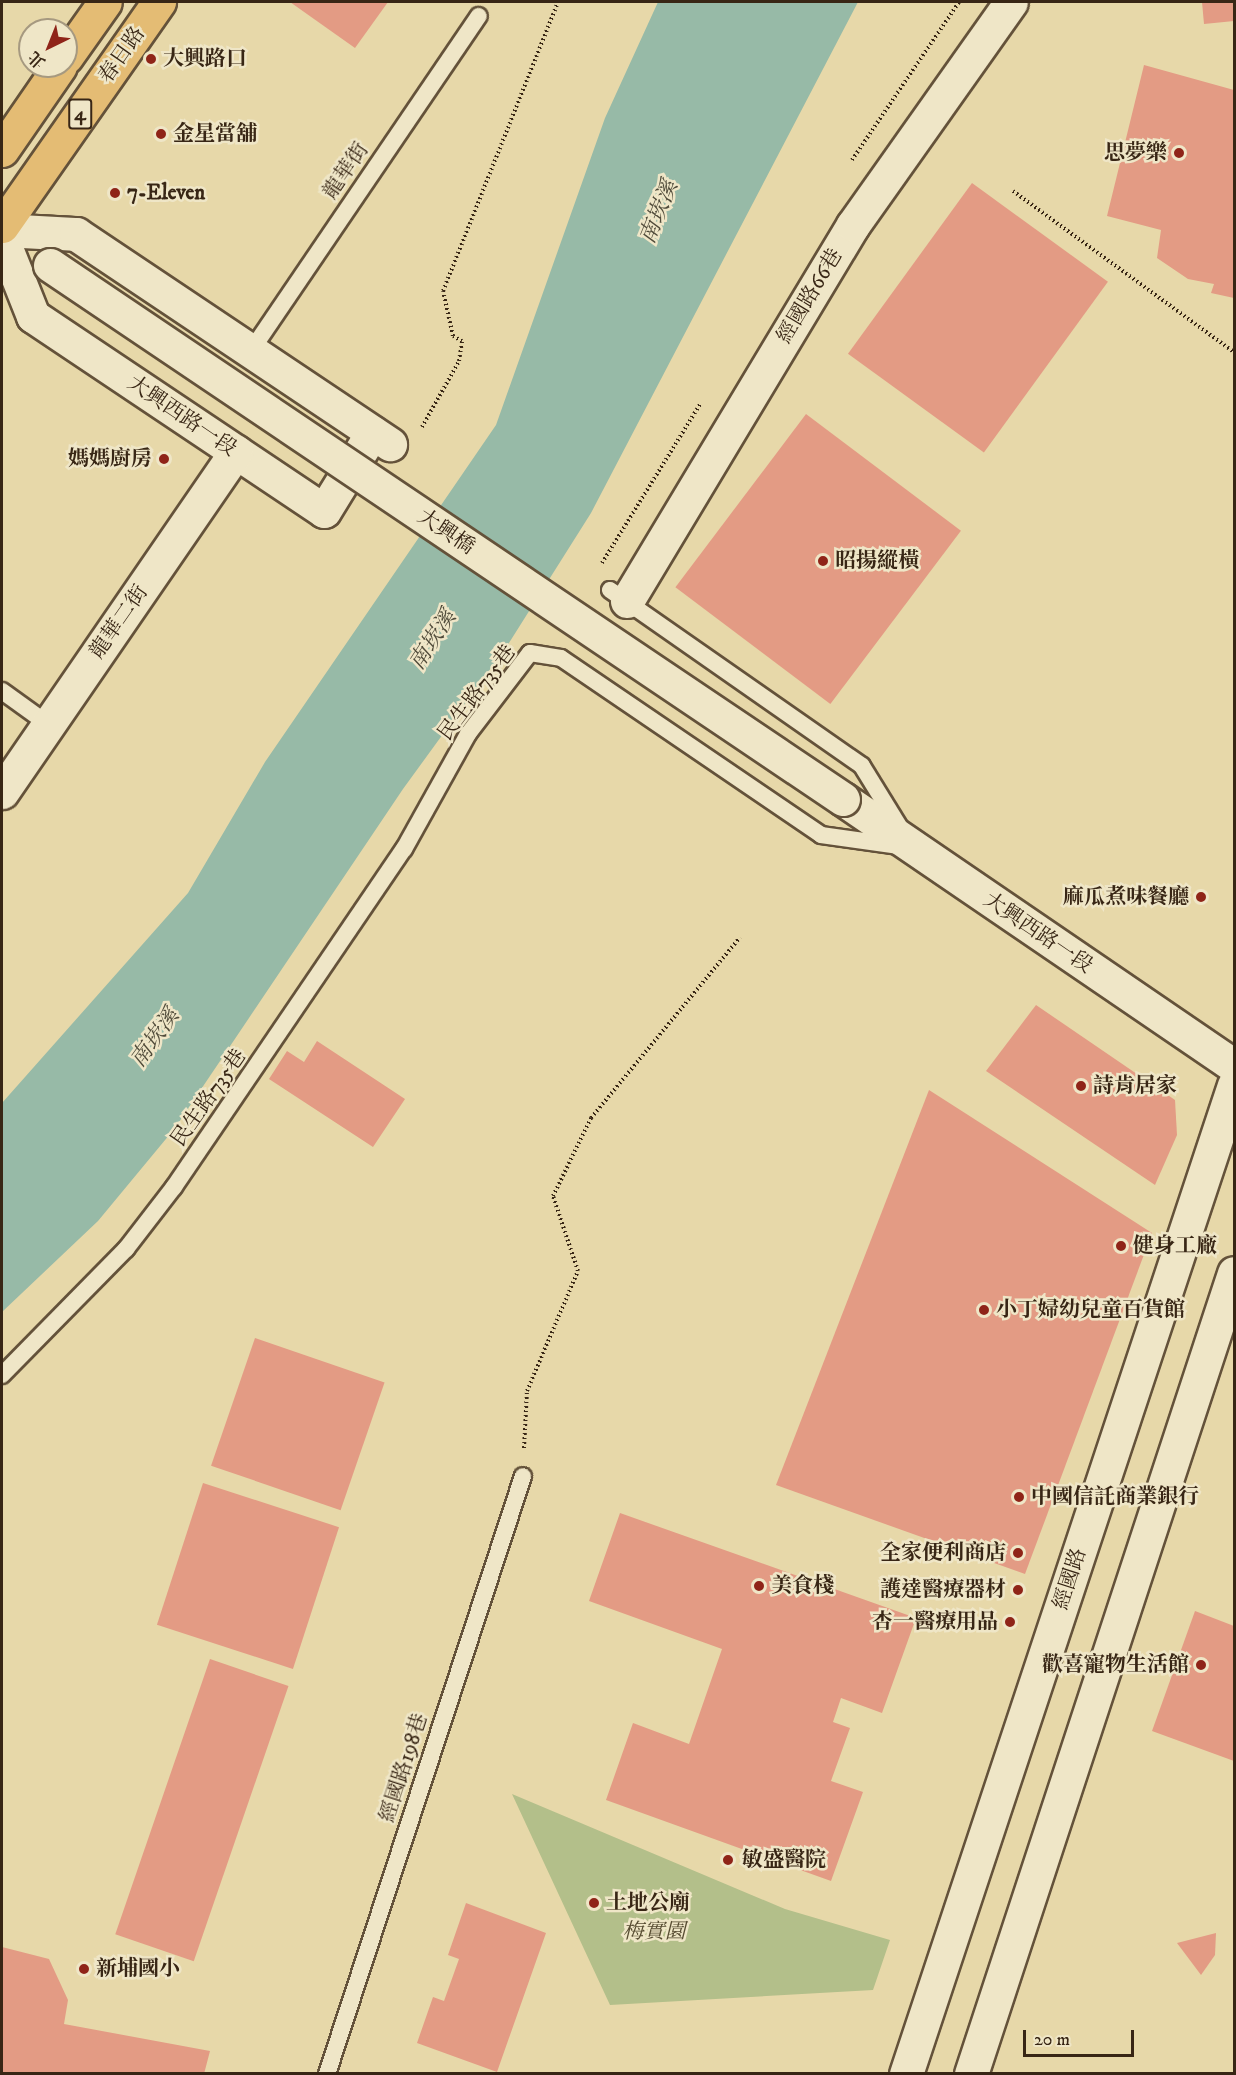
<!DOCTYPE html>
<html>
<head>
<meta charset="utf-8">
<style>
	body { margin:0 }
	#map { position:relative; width:1236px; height:2075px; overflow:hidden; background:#e7d8a9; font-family:"IM FELL DW Pica","Noto Serif TC",serif }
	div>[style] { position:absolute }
	.green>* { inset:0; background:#b3bf8a }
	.water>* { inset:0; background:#97baa7 }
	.building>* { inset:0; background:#e39b84; transform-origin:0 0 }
	.path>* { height:4px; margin-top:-2px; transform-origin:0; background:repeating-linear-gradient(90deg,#382615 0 1.5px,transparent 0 4.5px) }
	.roads { filter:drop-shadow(2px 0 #64523a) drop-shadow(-2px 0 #64523a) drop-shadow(0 2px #64523a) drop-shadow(0 -2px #64523a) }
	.service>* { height:16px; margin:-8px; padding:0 8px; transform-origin:8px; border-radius:8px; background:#efe6c7 }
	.minor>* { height:33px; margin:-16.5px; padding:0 16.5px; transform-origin:16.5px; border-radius:16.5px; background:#efe6c7 }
	.tertiary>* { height:33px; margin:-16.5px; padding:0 16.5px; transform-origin:16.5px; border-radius:16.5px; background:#efe6c7 }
	.primary>* { height:33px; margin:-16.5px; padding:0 16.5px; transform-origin:16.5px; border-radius:16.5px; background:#e4bc74 }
	.bridges { filter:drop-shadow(2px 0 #64523a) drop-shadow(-2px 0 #64523a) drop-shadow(0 2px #64523a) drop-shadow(0 -2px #64523a) }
	.minor-bridge>* { height:33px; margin:-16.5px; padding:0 16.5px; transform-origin:16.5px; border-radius:16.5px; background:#efe6c7 }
	.dots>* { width:16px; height:16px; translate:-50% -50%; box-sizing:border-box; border:3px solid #efe6c7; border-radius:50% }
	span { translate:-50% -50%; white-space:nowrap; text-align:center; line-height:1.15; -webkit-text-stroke:5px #efe6c7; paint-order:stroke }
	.shield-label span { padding:2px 4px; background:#efe6c7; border:2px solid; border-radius:4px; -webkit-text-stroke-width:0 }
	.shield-label { font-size:20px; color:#382615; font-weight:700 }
	.street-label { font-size:21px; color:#382615 }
	.poi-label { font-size:21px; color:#382615; font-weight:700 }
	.left { translate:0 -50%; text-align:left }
	.right { translate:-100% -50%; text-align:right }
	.park-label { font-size:21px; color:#574c32; font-style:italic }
	.water-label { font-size:22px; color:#504b3a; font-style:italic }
	.frame { position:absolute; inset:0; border:3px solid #382615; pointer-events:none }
	.north { position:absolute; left:18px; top:18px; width:60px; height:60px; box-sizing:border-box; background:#efe6c7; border:2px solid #a69980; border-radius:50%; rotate:223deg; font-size:16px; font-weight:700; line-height:24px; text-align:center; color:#382615 }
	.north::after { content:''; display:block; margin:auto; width:21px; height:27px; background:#8f2418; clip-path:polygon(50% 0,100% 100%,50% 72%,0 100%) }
	.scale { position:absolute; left:1023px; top:2030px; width:111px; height:27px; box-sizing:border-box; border:3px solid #382615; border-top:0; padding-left:8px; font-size:18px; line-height:21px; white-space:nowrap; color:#382615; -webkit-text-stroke:4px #efe6c7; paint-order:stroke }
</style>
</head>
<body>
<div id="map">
	<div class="green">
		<div style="clip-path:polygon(512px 1794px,785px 1909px,890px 1940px,873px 1990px,610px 2005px)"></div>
	</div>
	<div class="water">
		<div style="clip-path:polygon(658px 2px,858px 2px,591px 513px,507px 646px,403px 789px,175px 1128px,98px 1221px,2px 1312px,2px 1103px,188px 893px,265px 762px,496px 425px,605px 118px)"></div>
	</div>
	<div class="building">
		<div style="clip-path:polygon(290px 2px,388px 2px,355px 48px)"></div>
		<div style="clip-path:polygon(1202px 2px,1234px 2px,1234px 21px,1204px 24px)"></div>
		<div style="clip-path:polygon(1144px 65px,1234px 90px,1234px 298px,1211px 293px,1214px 284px,1188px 279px,1157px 258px,1161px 230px,1107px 216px)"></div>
		<div style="left:972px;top:183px;width:168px;height:211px;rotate:36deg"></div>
		<div style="left:806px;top:414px;width:194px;height:217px;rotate:37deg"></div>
		<div style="clip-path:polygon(1036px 1005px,1175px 1100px,1177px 1135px,1155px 1185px,986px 1071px)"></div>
		<div style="clip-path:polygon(317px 1041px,405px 1099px,373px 1147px,269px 1079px,287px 1051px,304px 1062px)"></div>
		<div style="clip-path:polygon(929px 1090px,1152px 1233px,1025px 1574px,776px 1485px)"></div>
		<div style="left:255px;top:1338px;width:137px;height:135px;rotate:19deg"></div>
		<div style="left:203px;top:1483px;width:143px;height:149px;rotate:18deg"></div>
		<div style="clip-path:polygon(620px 1513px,916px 1618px,882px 1713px,841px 1698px,833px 1722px,850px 1728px,831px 1781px,863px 1792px,831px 1881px,606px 1800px,633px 1723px,689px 1744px,722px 1649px,589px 1601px)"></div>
		<div style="clip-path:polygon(1195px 1611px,1234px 1626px,1234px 1761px,1152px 1731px)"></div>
		<div style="left:210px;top:1659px;width:83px;height:291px;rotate:19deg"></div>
		<div style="clip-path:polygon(466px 1903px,546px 1933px,497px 2072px,417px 2043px,433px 1997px,444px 2001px,459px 1959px,448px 1955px)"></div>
		<div style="clip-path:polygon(1216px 1933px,1215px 1955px,1201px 1975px,1177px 1943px)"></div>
		<div style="clip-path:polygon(2px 1947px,49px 1959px,68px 2000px,64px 2024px,210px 2051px,204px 2074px,2px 2074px)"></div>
	</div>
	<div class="path">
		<div style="left:852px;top:160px;width:191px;rotate:-55.9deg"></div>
		<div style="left:1013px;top:191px;width:273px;rotate:36.1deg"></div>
		<div style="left:422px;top:427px;width:76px;rotate:-60.7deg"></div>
		<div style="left:459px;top:361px;width:20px;rotate:-81deg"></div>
		<div style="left:462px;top:341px;width:10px;rotate:-151deg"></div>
		<div style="left:453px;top:336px;width:46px;rotate:-102.5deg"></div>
		<div style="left:443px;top:291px;width:311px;rotate:-68.3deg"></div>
		<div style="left:602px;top:563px;width:188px;rotate:-58.3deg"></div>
		<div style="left:524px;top:1448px;width:57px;rotate:-87deg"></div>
		<div style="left:527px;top:1391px;width:130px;rotate:-67deg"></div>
		<div style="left:578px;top:1271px;width:79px;rotate:-108.4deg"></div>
		<div style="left:553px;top:1196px;width:87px;rotate:-64deg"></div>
		<div style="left:591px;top:1118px;width:234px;rotate:-50.5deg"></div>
	</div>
	<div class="roads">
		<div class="service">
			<div style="left:251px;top:351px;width:405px;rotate:-55.8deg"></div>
			<div style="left:610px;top:590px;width:307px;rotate:34.9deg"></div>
			<div style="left:862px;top:766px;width:76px;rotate:58.4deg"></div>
			<div style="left:2px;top:691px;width:57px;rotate:35.7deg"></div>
			<div style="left:2px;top:1375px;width:177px;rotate:-45.5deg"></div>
			<div style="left:126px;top:1249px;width:78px;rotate:-52.3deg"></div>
			<div style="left:174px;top:1187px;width:409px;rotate:-55.8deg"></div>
			<div style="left:404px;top:849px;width:132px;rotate:-60.9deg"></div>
			<div style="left:468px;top:734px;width:102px;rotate:-52.6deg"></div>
			<div style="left:530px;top:653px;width:31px;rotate:9deg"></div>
			<div style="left:561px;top:658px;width:315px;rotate:34.2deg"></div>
			<div style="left:821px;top:835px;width:79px;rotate:8deg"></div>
			<div style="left:327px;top:2074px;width:629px;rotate:-71.85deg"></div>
		</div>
		<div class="minor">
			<div style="left:2px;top:230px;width:74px;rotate:3.1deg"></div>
			<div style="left:76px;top:234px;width:378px;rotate:33.8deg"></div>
			<div style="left:2px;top:238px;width:84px;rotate:68.3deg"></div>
			<div style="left:33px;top:316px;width:350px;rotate:33.8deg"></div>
			<div style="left:324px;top:511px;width:92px;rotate:-58.4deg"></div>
			<div style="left:627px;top:601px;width:439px;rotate:-59deg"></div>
			<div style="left:853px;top:225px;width:273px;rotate:-54.7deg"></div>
			<div style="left:2px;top:792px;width:413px;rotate:-55.5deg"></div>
			<div style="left:843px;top:799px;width:473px;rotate:34.3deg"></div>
		</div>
		<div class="tertiary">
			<div style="left:906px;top:2074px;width:1042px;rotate:-71.65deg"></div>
			<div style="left:971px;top:2074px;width:843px;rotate:-71.82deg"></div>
		</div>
		<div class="primary">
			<div style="left:66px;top:57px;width:67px;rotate:-54.7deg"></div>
			<div style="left:2px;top:150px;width:102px;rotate:-55.4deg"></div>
			<div style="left:2px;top:226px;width:274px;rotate:-55deg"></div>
		</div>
	</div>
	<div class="bridges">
		<div class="minor-bridge">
			<div style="left:50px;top:265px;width:956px;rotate:33.96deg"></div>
		</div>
	</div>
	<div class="dots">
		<div style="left:151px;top:59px;background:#8f2418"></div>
		<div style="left:161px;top:134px;background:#8f2418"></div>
		<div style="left:1179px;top:153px;background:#8f2418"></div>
		<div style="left:115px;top:193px;background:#8f2418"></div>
		<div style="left:164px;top:459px;background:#8f2418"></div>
		<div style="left:823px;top:561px;background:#8f2418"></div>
		<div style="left:1201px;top:897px;background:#8f2418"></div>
		<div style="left:1081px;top:1086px;background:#8f2418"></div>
		<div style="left:1121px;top:1246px;background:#8f2418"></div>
		<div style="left:984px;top:1310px;background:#8f2418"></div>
		<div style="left:1019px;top:1497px;background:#8f2418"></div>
		<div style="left:1018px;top:1553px;background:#8f2418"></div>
		<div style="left:759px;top:1586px;background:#8f2418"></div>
		<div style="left:1018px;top:1590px;background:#8f2418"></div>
		<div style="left:1010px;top:1622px;background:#8f2418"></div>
		<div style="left:1201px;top:1665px;background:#8f2418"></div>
		<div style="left:728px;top:1860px;background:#8f2418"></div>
		<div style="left:594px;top:1903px;background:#8f2418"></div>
		<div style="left:84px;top:1969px;background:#8f2418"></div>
	</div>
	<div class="shield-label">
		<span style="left:80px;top:114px">4</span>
	</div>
	<div class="street-label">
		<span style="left:122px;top:55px;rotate:-55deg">春日路</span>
		<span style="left:346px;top:171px;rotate:-56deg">龍華街</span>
		<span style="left:810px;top:296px;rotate:-59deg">經國路66巷</span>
		<span style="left:182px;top:416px;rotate:34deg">大興西路一段</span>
		<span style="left:446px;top:532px;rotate:34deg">大興橋</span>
		<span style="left:119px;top:622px;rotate:-55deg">龍華二街</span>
		<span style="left:477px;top:693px;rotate:-53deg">民生路735巷</span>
		<span style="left:1038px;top:933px;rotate:34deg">大興西路一段</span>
		<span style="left:209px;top:1098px;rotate:-55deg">民生路735巷</span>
		<span style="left:1070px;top:1579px;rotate:-72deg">經國路</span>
		<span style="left:404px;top:1768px;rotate:-72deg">經國路198巷</span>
	</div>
	<div class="poi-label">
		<span class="left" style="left:163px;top:59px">大興路口</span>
		<span class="left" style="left:173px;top:134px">金星當舖</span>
		<span class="right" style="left:1167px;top:153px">思夢樂</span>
		<span class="left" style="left:127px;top:193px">7-Eleven</span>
		<span class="right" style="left:152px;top:459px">媽媽廚房</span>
		<span class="left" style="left:835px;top:561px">昭揚縱橫</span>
		<span class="right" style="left:1189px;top:897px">麻瓜煮味餐廳</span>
		<span class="left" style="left:1093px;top:1086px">詩肯居家</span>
		<span class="left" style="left:1133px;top:1246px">健身工廠</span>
		<span class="left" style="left:996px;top:1310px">小丁婦幼兒童百貨館</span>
		<span class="left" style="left:1031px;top:1497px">中國信託商業銀行</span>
		<span class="right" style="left:1006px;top:1553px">全家便利商店</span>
		<span class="left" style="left:771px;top:1586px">美食棧</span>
		<span class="right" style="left:1006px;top:1590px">護達醫療器材</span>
		<span class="right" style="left:998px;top:1622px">杏一醫療用品</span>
		<span class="right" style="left:1189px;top:1665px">歡喜寵物生活館</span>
		<span class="left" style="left:742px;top:1860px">敏盛醫院</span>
		<span class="left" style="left:606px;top:1903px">土地公廟</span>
		<span class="left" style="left:96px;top:1969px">新埔國小</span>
	</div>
	<div class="park-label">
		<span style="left:654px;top:1932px">梅實園</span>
	</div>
	<div class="water-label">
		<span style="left:659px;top:212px;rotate:-68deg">南崁溪</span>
		<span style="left:433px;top:640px;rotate:-57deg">南崁溪</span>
		<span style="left:155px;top:1038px;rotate:-54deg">南崁溪</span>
	</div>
	<div class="frame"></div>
	<div class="north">北</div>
	<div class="scale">20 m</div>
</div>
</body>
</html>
